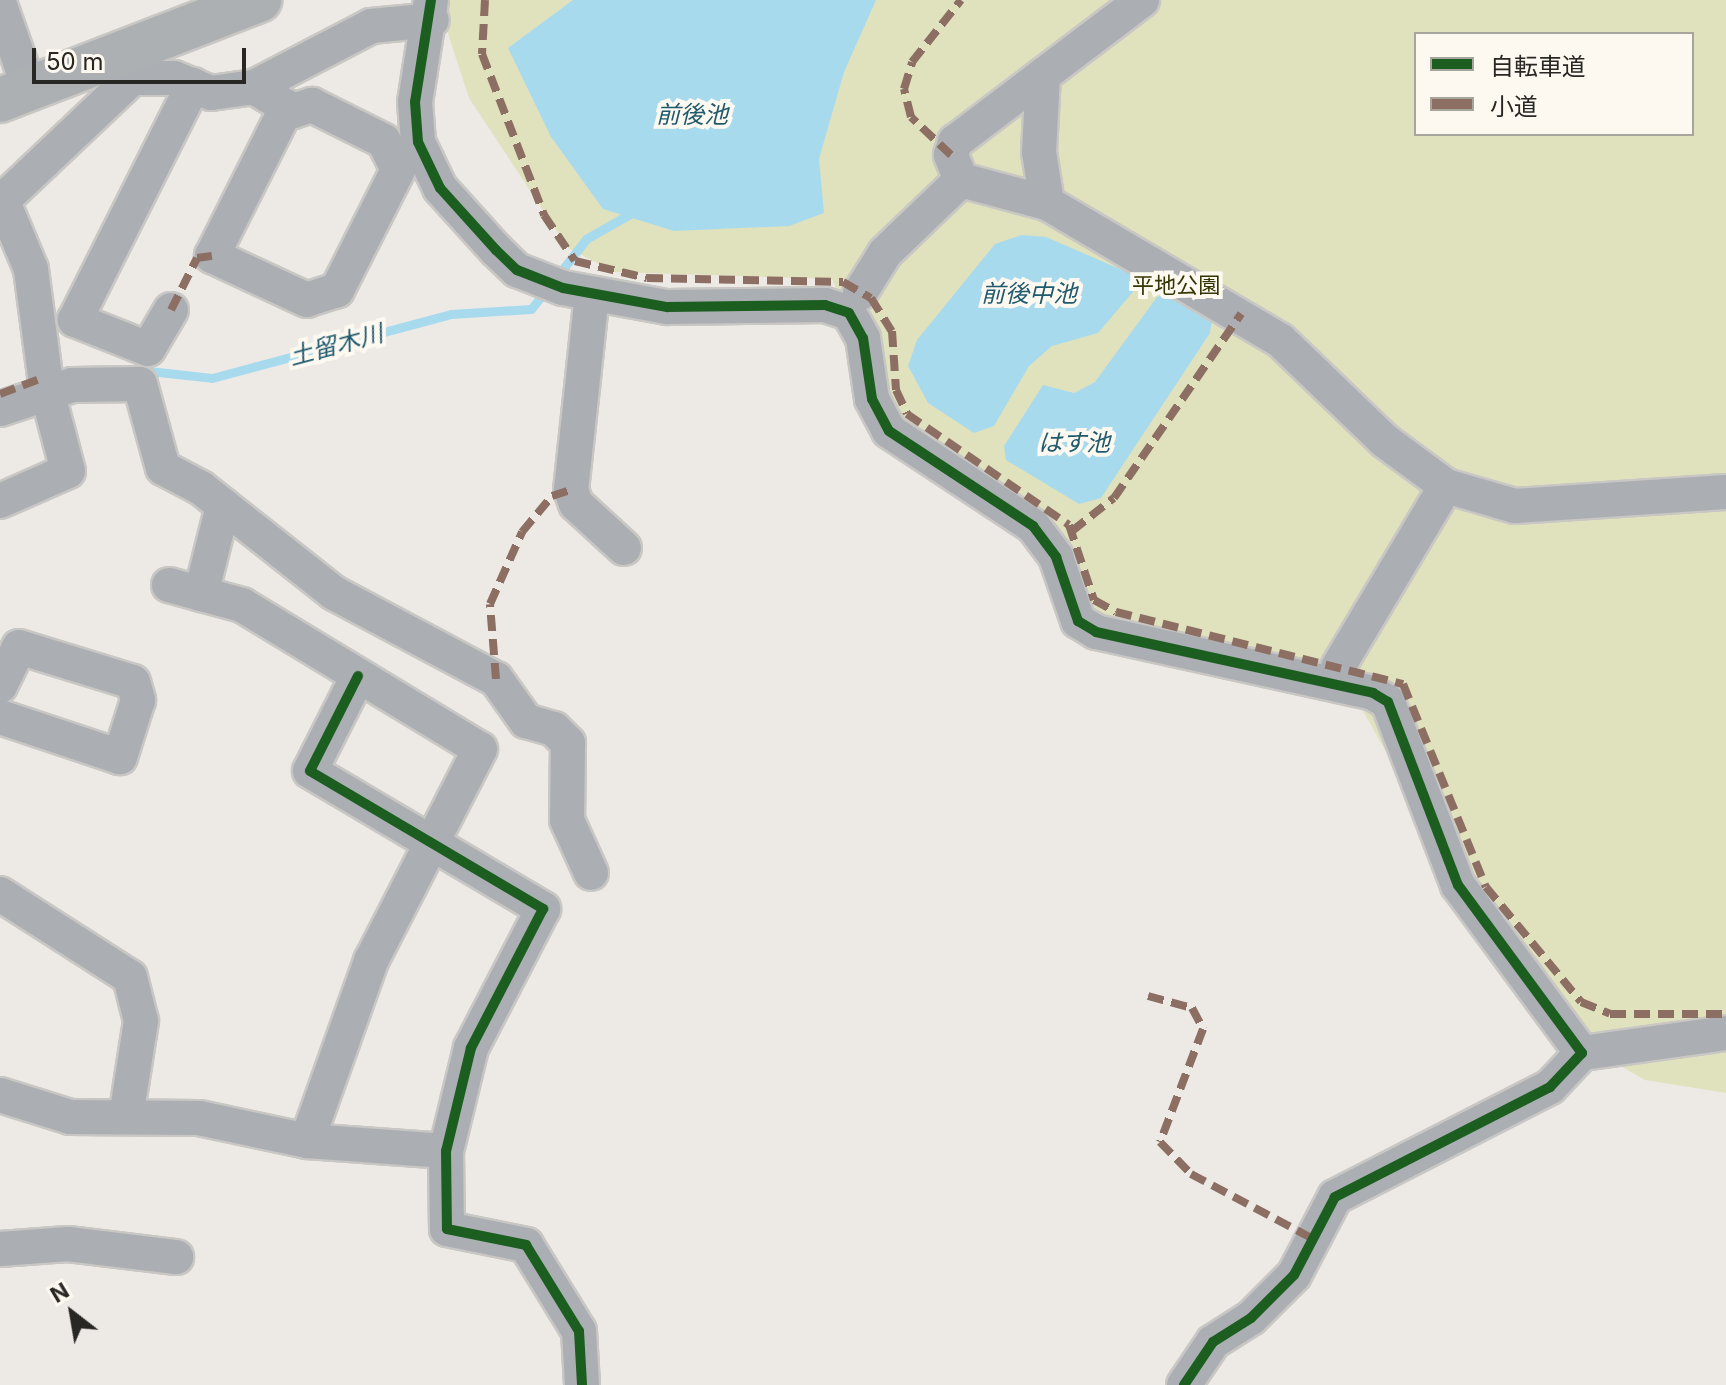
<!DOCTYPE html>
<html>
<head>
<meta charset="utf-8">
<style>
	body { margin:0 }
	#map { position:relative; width:1726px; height:1385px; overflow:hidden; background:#edeae6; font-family:Inter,"Noto Sans JP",sans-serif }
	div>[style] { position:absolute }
	.green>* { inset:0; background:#e0e1bd }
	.water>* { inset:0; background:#a8daed }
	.stream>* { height:9px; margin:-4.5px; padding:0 4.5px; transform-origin:4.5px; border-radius:4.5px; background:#a8daed }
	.roads { filter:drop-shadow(2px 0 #c9c7c4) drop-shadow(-2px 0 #c9c7c4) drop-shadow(0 2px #c9c7c4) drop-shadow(0 -2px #c9c7c4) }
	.minor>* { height:34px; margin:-17px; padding:0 17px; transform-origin:17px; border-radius:17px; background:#abaeb3 }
	.major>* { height:44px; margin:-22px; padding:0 22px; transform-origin:22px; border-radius:22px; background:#adb0b3 }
	.quiet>* { height:8px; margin-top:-4px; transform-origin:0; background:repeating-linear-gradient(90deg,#8d6e63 0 16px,transparent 0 24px) }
	.cycleway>* { height:10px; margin:-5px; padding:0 5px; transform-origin:5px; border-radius:5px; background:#1b5e20 }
	span { translate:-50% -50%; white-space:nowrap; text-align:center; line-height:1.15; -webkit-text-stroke:8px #fdf9f0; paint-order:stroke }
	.park-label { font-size:22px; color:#343503 }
	.water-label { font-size:24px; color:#1f596d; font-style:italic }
	.legend { position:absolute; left:1414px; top:32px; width:280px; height:104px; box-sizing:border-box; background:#fdf9f0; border:2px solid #a8a59e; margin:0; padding:10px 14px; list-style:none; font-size:24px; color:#282724 }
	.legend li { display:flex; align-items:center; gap:16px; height:40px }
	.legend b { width:40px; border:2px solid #a8a59e }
	.north { position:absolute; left:32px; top:1273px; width:80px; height:80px; -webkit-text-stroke:6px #fdf9f0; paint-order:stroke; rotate:329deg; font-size:22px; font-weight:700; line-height:32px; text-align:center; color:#282724 }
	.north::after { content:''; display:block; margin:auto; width:28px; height:36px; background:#282724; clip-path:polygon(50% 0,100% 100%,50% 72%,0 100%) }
	.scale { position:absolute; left:32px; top:48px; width:214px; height:36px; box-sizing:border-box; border:4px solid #282724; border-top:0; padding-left:10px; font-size:24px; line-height:28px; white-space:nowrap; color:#282724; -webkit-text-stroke:6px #fdf9f0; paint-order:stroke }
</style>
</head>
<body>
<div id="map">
	<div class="green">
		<div style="clip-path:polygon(evenodd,437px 0,1726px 0,1726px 1093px,1645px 1080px,1577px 1041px,1491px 938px,1350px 688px,1141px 639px,1078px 601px,1027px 530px,904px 439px,832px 279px,615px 272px,568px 248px,469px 98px,437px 0,1416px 34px,1692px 34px,1692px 134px,1416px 134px,1416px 34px)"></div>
	</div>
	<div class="water">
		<div style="clip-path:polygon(573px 0,876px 0,844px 72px,819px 159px,824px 213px,789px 226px,674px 231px,603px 209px,551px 137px,508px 48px)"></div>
		<div style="clip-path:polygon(1022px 235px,1046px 237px,1136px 276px,1138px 286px,1098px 333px,1052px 346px,1029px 366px,994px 426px,974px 433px,928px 403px,908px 366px,917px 340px,995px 244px)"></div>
		<div style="clip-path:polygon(1177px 288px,1213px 312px,1210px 333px,1101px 498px,1079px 504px,1006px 460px,1004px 446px,1043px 385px,1074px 393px,1095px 382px,1157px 297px)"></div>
	</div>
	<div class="stream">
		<div style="left:556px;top:278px;width:49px;rotate:-52.4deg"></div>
		<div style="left:586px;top:239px;width:56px;rotate:-29.7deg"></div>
		<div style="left:140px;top:370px;width:72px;rotate:6.3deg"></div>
		<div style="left:212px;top:378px;width:247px;rotate:-15deg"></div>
		<div style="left:451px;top:314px;width:80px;rotate:-3.6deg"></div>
		<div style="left:531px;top:309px;width:26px;rotate:-51deg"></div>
	</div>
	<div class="roads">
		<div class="minor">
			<div style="left:431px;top:0;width:103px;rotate:98.9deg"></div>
			<div style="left:415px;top:102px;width:40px;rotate:85.7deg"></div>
			<div style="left:418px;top:142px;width:51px;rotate:64.4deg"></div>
			<div style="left:440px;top:188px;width:84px;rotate:47.9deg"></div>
			<div style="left:496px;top:250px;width:29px;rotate:44deg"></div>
			<div style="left:517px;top:270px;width:49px;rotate:21.4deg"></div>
			<div style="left:563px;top:288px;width:106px;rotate:10.4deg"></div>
			<div style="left:667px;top:307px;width:158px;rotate:-0.7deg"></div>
			<div style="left:825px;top:305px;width:25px;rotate:18deg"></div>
			<div style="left:849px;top:313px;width:29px;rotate:61deg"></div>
			<div style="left:863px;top:338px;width:62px;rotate:81.6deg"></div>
			<div style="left:872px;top:399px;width:36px;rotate:62deg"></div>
			<div style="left:889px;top:431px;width:173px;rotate:33.4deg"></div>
			<div style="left:1033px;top:526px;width:39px;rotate:53deg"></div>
			<div style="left:1056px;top:557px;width:68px;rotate:71deg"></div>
			<div style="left:1078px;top:621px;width:21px;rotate:31deg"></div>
			<div style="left:1096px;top:632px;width:284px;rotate:12.4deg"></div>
			<div style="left:1373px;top:693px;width:17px;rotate:31deg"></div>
			<div style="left:1388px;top:702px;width:196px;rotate:69.1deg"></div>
			<div style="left:1458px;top:885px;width:209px;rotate:53.6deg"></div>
			<div style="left:0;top:5px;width:88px;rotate:70.7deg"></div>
			<div style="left:254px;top:87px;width:132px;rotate:-27.5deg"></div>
			<div style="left:371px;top:26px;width:61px;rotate:-5.6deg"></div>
			<div style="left:961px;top:180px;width:89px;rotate:15deg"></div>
			<div style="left:1047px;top:203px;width:52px;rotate:-98.9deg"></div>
			<div style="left:1039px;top:152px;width:77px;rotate:-87deg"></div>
			<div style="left:0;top:203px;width:182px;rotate:-43.4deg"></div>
			<div style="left:132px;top:78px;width:42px"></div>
			<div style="left:174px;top:78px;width:40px;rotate:22deg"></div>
			<div style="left:211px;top:93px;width:43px;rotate:-7.9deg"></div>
			<div style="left:254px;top:87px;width:46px;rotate:31.6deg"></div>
			<div style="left:293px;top:111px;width:20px;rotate:-18deg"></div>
			<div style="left:312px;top:105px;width:80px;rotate:26.6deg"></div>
			<div style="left:384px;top:141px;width:32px;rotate:64deg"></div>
			<div style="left:398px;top:170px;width:135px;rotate:116.9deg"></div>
			<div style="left:337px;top:290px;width:32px;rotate:162deg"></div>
			<div style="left:307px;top:300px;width:105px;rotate:-155.1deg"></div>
			<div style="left:212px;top:256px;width:167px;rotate:-63.3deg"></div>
			<div style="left:1047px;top:203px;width:270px;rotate:30.5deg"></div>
			<div style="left:1280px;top:340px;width:146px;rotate:43.9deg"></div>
			<div style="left:1385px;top:441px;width:76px;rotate:36.4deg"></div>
			<div style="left:1446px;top:486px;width:72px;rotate:16.2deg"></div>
			<div style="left:1515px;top:506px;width:211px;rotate:-3.8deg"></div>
			<div style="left:860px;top:293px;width:47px;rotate:-58deg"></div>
			<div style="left:885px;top:253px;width:105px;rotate:-43.8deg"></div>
			<div style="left:961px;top:180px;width:27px;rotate:-112deg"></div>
			<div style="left:951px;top:155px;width:14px;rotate:-73deg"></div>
			<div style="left:955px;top:142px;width:235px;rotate:-37.2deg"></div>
			<div style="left:592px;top:294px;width:197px;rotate:96.1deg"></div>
			<div style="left:571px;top:490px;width:15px;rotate:70deg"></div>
			<div style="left:576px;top:504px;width:65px;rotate:42.5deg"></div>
			<div style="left:171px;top:310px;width:45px;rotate:120.5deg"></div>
			<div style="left:148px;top:349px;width:79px;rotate:-158.3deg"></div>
			<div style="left:75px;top:320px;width:263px;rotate:-63.3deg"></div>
			<div style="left:0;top:409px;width:76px;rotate:-18.4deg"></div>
			<div style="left:72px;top:385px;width:68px;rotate:-0.8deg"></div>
			<div style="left:140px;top:384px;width:87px;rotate:74.7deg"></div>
			<div style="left:163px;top:468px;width:43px;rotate:27.8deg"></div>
			<div style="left:201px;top:488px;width:169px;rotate:38.3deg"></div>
			<div style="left:334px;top:593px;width:183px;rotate:28deg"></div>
			<div style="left:496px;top:679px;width:52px;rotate:54.5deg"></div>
			<div style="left:526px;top:721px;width:29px;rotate:16deg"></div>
			<div style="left:554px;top:729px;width:20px;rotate:45deg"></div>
			<div style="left:568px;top:743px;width:77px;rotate:90.7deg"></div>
			<div style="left:567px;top:820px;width:58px;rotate:65.6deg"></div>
			<div style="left:0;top:501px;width:74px;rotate:-23.8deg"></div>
			<div style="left:68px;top:471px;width:83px;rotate:-104.7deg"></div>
			<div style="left:47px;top:391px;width:123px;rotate:-97.5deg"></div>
			<div style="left:31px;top:269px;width:73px;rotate:-112.7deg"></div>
			<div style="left:169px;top:585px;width:76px;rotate:15.3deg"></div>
			<div style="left:242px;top:605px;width:278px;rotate:31.2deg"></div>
			<div style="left:480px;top:749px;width:238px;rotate:117.2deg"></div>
			<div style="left:371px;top:961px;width:191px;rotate:109.6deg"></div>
			<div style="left:201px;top:594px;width:91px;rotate:-76deg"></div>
			<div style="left:1338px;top:667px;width:211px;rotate:-59.2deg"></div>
			<div style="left:358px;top:676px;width:106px;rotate:116.8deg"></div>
			<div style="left:310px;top:771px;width:271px;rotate:30.6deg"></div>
			<div style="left:543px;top:909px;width:157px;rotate:117.4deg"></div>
			<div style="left:471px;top:1048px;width:106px;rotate:103.6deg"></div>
			<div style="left:446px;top:1151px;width:78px;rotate:89.3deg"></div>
			<div style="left:447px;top:1229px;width:81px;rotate:11.4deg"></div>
			<div style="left:526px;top:1245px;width:101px;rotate:58.4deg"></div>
			<div style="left:579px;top:1331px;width:54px;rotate:86.8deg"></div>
			<div style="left:0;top:686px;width:43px;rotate:-64deg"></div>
			<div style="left:19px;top:647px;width:119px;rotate:17.1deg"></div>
			<div style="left:133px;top:682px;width:19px;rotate:74deg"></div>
			<div style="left:138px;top:700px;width:60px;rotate:107.5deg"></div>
			<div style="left:120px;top:757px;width:126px;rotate:-161.6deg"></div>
			<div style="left:0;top:894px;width:154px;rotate:32.6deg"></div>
			<div style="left:130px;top:977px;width:45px;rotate:76deg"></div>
			<div style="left:141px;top:1021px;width:97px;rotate:98.9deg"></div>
			<div style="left:0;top:1095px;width:73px;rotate:17.4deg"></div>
			<div style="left:70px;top:1117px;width:129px;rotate:0.4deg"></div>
			<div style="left:199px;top:1118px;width:110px;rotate:12deg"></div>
			<div style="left:307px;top:1141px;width:139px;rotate:4.1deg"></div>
			<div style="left:0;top:1249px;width:68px;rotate:-4.2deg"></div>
			<div style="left:68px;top:1244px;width:109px;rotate:6.9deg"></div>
			<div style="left:1184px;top:1385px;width:52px;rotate:-56deg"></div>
			<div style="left:1213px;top:1342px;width:45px;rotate:-32.3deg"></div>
			<div style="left:1251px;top:1318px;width:61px;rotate:-45deg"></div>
			<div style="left:1294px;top:1275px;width:88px;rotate:-62.3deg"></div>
			<div style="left:1335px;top:1197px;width:242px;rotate:-27.1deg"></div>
			<div style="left:1550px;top:1087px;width:47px;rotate:-46.7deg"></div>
			<div style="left:1582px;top:1053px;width:145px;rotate:-7.9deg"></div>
		</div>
		<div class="major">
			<div style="left:0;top:100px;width:278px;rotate:-21.1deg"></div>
		</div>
	</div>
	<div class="quiet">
		<div style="left:485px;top:0;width:54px;rotate:93.2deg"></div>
		<div style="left:482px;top:54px;width:173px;rotate:68.9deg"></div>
		<div style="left:544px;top:215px;width:55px;rotate:56deg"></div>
		<div style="left:575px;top:261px;width:74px;rotate:13.3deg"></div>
		<div style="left:647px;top:278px;width:196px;rotate:1.2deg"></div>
		<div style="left:843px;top:282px;width:32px;rotate:30deg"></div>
		<div style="left:871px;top:298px;width:39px;rotate:58deg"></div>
		<div style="left:892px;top:331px;width:59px;rotate:86.1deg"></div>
		<div style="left:896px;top:390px;width:26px;rotate:65deg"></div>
		<div style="left:907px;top:414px;width:196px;rotate:34.4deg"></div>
		<div style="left:1069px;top:525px;width:79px;rotate:71.6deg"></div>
		<div style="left:1094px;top:600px;width:25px;rotate:29deg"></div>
		<div style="left:1116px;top:612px;width:296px;rotate:14.1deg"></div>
		<div style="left:1403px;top:684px;width:219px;rotate:67.8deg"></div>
		<div style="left:1486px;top:887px;width:149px;rotate:50.4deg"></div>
		<div style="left:1581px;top:1002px;width:31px;rotate:22deg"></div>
		<div style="left:1610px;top:1014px;width:116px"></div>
		<div style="left:951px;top:155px;width:55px;rotate:-136.5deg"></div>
		<div style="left:911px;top:117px;width:29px;rotate:-104deg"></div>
		<div style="left:904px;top:89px;width:28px;rotate:-73deg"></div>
		<div style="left:912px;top:62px;width:79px;rotate:-51.7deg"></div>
		<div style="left:171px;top:310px;width:58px;rotate:-63.4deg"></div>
		<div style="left:197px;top:258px;width:15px;rotate:-8deg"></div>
		<div style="left:0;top:394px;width:48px;rotate:-20.7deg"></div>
		<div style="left:1072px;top:531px;width:53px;rotate:-38.2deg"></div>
		<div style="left:1114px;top:498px;width:224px;rotate:-55.4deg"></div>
		<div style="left:496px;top:679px;width:75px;rotate:-94.6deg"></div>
		<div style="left:490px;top:604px;width:79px;rotate:-66deg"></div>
		<div style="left:522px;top:532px;width:47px;rotate:-50.2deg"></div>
		<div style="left:552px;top:496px;width:20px;rotate:-18deg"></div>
		<div style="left:1148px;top:996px;width:46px;rotate:15.3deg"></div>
		<div style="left:1192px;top:1008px;width:24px;rotate:62deg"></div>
		<div style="left:1203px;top:1029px;width:121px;rotate:110.8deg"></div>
		<div style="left:1160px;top:1142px;width:45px;rotate:45.9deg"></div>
		<div style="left:1191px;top:1174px;width:138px;rotate:28deg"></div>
	</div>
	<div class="cycleway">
		<div style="left:431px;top:0;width:103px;rotate:98.9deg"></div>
		<div style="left:415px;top:102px;width:40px;rotate:85.7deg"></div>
		<div style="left:418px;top:142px;width:51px;rotate:64.4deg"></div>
		<div style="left:440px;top:188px;width:84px;rotate:47.9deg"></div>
		<div style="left:496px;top:250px;width:29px;rotate:44deg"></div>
		<div style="left:517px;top:270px;width:49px;rotate:21.4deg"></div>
		<div style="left:563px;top:288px;width:106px;rotate:10.4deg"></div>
		<div style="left:667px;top:307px;width:158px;rotate:-0.7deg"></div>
		<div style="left:825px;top:305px;width:25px;rotate:18deg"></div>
		<div style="left:849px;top:313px;width:29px;rotate:61deg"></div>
		<div style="left:863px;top:338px;width:62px;rotate:81.6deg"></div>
		<div style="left:872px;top:399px;width:36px;rotate:62deg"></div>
		<div style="left:889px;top:431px;width:173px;rotate:33.4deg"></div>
		<div style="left:1033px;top:526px;width:39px;rotate:53deg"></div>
		<div style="left:1056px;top:557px;width:68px;rotate:71deg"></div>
		<div style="left:1078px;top:621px;width:21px;rotate:31deg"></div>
		<div style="left:1096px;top:632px;width:284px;rotate:12.4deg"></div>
		<div style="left:1373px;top:693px;width:17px;rotate:31deg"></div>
		<div style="left:1388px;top:702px;width:196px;rotate:69.1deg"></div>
		<div style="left:1458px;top:885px;width:209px;rotate:53.6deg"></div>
		<div style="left:1582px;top:1053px;width:47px;rotate:133.3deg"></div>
		<div style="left:1550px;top:1087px;width:242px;rotate:152.9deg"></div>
		<div style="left:1335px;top:1197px;width:88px;rotate:117.7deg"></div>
		<div style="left:1294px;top:1275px;width:61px;rotate:135deg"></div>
		<div style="left:1251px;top:1318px;width:45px;rotate:147.7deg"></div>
		<div style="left:1213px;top:1342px;width:52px;rotate:124deg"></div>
		<div style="left:358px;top:676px;width:106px;rotate:116.8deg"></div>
		<div style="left:310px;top:771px;width:271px;rotate:30.6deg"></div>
		<div style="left:543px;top:909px;width:157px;rotate:117.4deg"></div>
		<div style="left:471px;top:1048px;width:106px;rotate:103.6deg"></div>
		<div style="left:446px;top:1151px;width:78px;rotate:89.3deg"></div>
		<div style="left:447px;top:1229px;width:81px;rotate:11.4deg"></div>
		<div style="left:526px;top:1245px;width:101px;rotate:58.4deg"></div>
		<div style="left:579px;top:1331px;width:54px;rotate:86.8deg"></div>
	</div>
	<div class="park-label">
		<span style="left:1176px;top:286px">平地公園</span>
	</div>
	<div class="water-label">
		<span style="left:692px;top:115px">前後池</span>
		<span style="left:1029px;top:294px">前後中池</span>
		<span style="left:336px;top:345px;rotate:-15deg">土留木川</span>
		<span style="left:1074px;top:443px">はす池</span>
	</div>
	<ul class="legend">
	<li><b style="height:10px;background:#1b5e20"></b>自転車道</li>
	<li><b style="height:10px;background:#8d6e63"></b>小道</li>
	</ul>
	<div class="north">N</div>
	<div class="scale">50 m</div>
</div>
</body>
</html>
